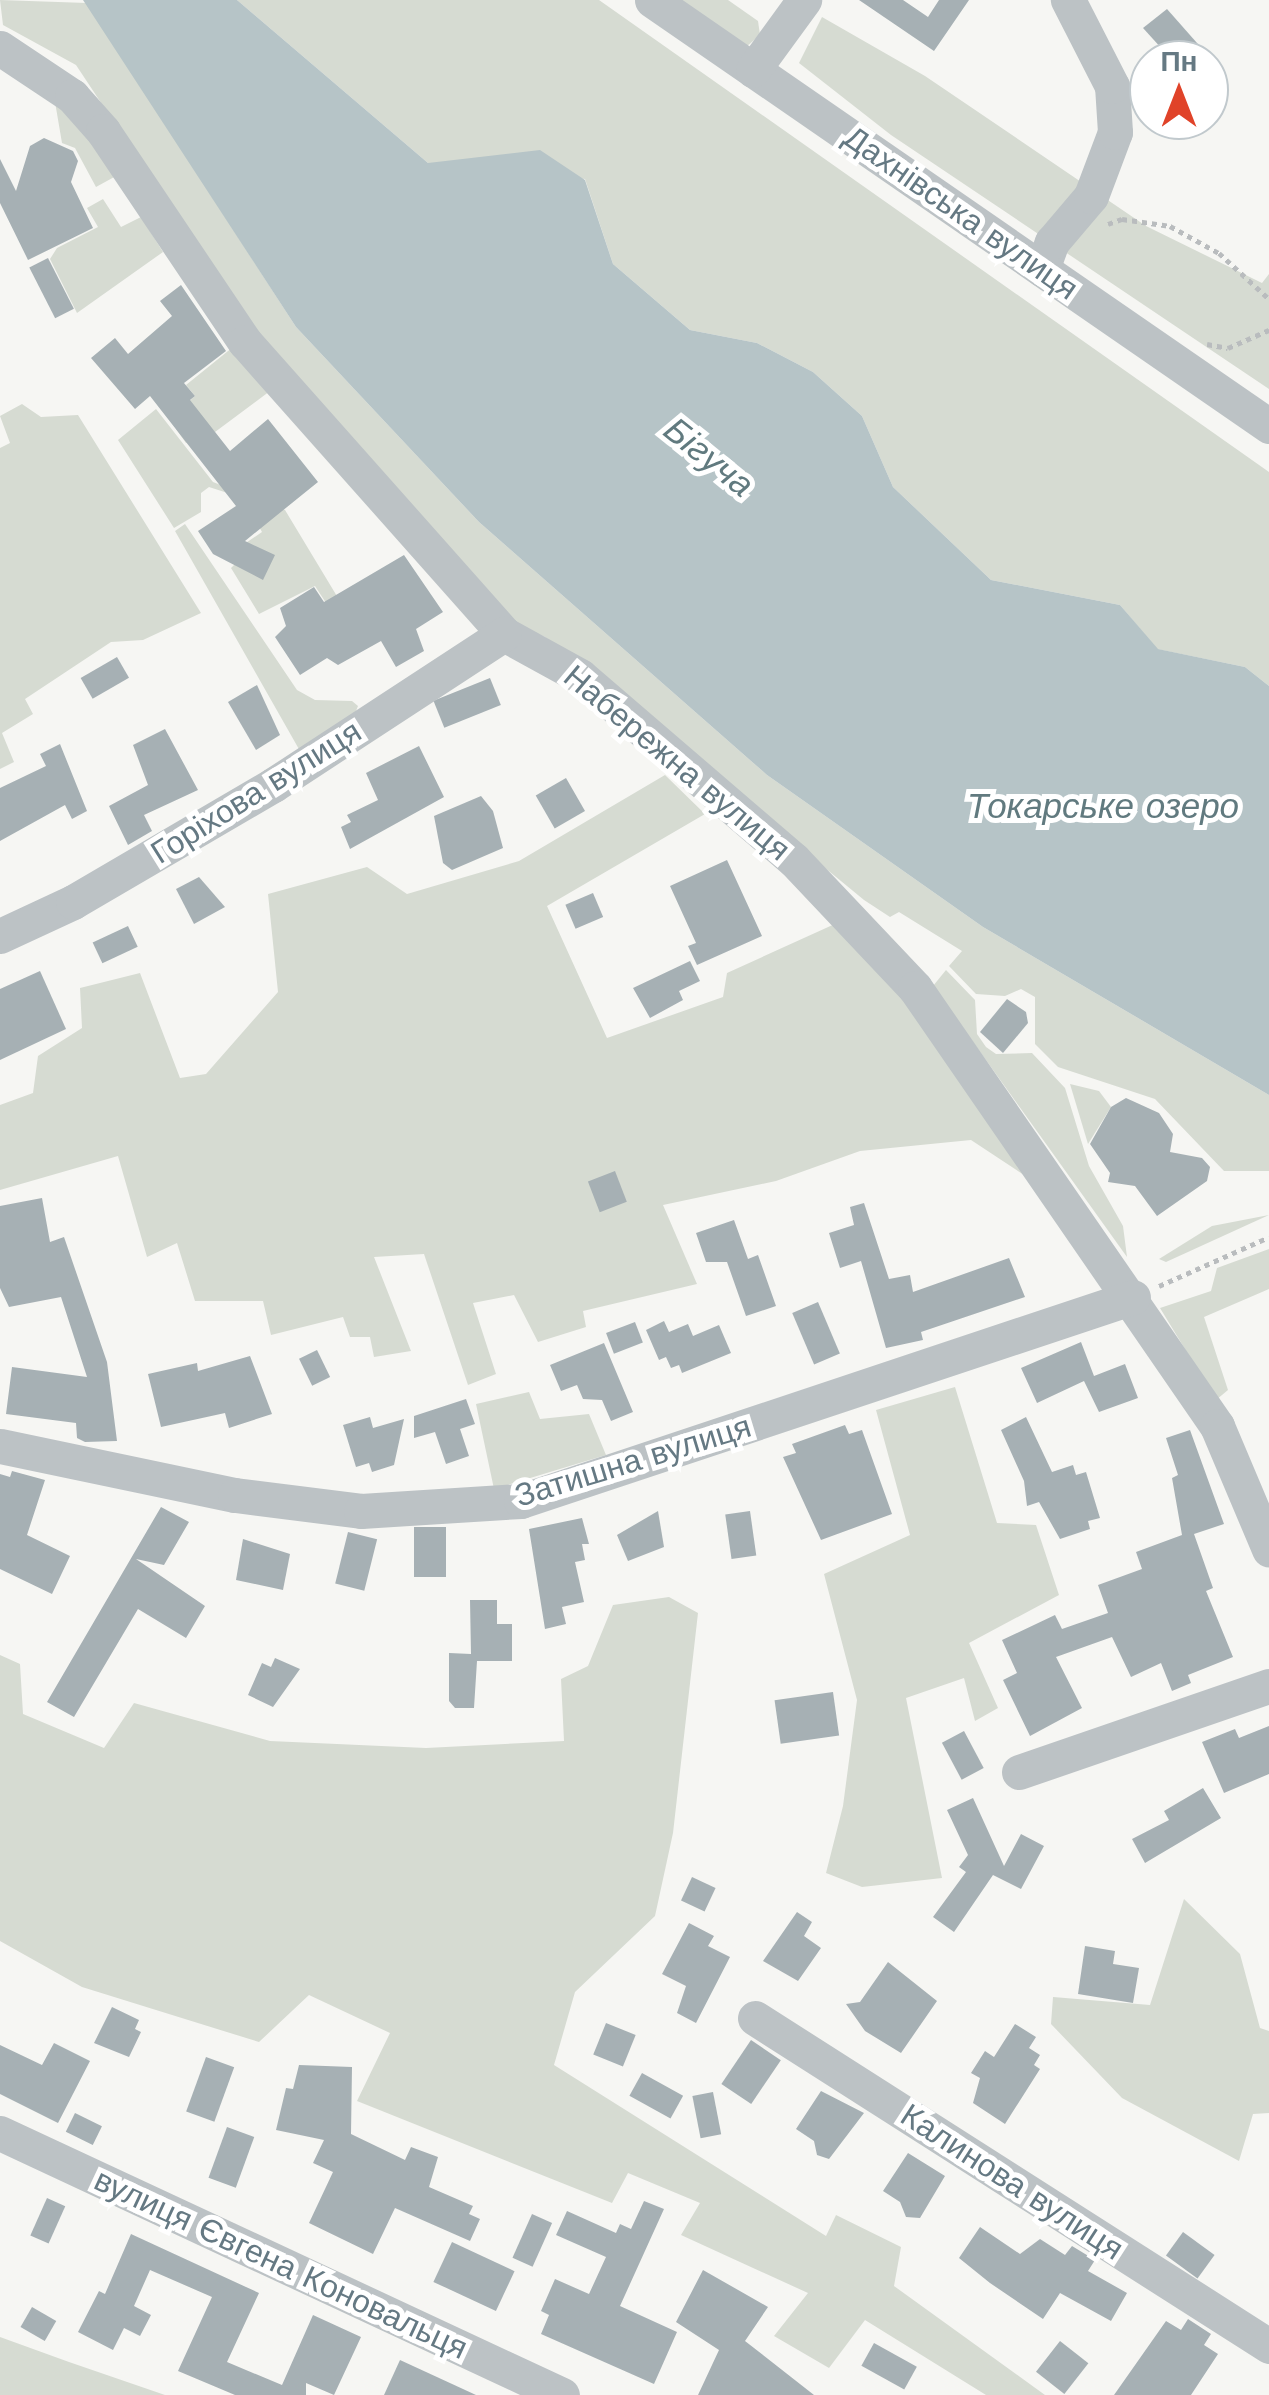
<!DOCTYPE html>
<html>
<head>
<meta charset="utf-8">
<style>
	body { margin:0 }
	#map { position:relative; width:1269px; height:2395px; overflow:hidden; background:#f6f6f3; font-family:"Work Sans",sans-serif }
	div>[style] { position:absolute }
	.green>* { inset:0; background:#d6dbd2 }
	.water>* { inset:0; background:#b6c4c7 }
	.building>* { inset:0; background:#a6b0b4; transform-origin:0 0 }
	.path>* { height:5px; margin-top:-2.5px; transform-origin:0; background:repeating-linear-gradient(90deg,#b9bcbe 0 5px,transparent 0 10px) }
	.minor>* { height:35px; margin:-17.5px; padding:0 17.5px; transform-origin:17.5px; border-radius:17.5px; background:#bcc2c5 }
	span { translate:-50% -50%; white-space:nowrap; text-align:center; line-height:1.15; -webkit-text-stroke:10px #fff; paint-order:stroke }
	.street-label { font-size:32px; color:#657983 }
	.water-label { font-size:35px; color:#617a7f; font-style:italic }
	.north { position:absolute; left:1129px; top:40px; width:100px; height:100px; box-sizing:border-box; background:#fff; border:2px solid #c1c9cd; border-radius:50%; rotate:0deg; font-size:28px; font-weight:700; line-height:40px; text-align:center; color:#657983 }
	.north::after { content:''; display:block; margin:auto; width:35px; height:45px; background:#e04329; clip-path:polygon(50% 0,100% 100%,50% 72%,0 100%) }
</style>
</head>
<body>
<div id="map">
	<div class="green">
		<div style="clip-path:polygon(0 0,87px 3px,296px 327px,479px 522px,767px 775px,983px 927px,1269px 1095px,1269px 1171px,1224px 1171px,1155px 1099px,1058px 1067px,1035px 1044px,1035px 997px,1021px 989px,1005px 996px,976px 994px,949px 966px,962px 951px,899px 912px,890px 917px,864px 900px,545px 637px,507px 620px,265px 350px,76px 65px,3px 25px)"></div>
		<div style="clip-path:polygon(237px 0,599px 0,1269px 472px,1269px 686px,1245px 667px,1157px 649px,1120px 605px,991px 580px,893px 487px,862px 416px,813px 372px,757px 343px,690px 330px,613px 264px,585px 179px,428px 163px)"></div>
		<div style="clip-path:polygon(674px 0,728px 0,758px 21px,760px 35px,746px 47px)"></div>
		<div style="clip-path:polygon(822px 17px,925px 76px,1146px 226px,1262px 283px,1269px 274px,1269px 389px,891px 135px,799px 63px)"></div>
		<div style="clip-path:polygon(55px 102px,79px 116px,116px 176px,96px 187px,75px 148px,62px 143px)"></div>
		<div style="clip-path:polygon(103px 199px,121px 227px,141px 217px,163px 252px,77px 313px,50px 259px,57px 248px,98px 227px,87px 208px)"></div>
		<div style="clip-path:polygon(233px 347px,270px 391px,215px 432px,208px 425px,186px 443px,176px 429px,195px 414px,187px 403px,195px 396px,186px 385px)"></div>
		<div style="clip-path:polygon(22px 404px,41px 417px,78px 415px,201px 613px,143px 640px,111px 642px,25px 699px,33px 714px,2px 733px,14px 762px,0 769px,0 448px,10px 443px,0 416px)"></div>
		<div style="clip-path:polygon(156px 409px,213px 482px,285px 510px,367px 646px,358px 652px,315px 586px,259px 614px,231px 568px,237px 562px,234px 551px,262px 532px,243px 498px,209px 487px,201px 493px,201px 512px,174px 528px,118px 440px)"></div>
		<div style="clip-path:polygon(185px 524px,297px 690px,315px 700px,352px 701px,358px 706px,354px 716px,300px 751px,175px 531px)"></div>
		<div style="clip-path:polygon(665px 775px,705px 814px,547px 906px,607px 1038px,723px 997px,727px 973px,837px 923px,897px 991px,1033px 1181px,971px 1140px,860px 1151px,776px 1181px,663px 1205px,697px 1284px,583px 1311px,586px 1327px,538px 1342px,514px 1295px,473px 1303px,496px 1374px,468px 1385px,424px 1254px,374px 1257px,411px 1351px,374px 1357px,370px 1337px,350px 1337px,343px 1317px,271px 1335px,263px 1301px,195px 1301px,177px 1243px,147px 1257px,118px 1156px,0 1190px,0 1105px,33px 1093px,38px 1056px,82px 1028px,80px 988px,140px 973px,180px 1078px,206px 1074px,278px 992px,268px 894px,367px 867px,407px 894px,519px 861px)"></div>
		<div style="clip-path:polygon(946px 970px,975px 1000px,977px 1034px,986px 1047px,996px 1054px,1032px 1053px,1065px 1088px,1089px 1166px,1123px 1226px,1127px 1257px,933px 986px)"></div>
		<div style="clip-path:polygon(1070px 1084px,1099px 1091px,1111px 1107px,1088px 1144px)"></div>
		<div style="clip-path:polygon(1269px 1215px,1166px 1262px,1159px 1259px,1212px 1226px)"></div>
		<div style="clip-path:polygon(1269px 1249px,1269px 1289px,1204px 1317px,1228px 1390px,1216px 1400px,1160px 1308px,1211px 1291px,1217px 1268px)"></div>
		<div style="clip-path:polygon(955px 1387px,997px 1523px,1036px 1525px,1059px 1595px,969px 1643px,998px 1708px,975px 1721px,964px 1678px,906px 1698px,942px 1878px,862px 1887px,826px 1873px,843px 1806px,857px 1700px,824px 1574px,910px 1535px,876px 1410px)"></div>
		<div style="clip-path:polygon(529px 1392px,540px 1419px,589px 1414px,606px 1455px,494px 1489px,476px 1404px)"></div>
		<div style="clip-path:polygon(669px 1597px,698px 1613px,673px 1833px,655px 1916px,575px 1992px,554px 2065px,826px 2236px,836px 2215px,901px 2247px,894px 2286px,1045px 2395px,986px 2395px,865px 2320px,829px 2368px,774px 2336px,808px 2293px,681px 2235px,700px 2203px,628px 2173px,612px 2203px,357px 2101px,390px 2033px,309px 1995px,259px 2042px,82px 1987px,0 1941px,0 1655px,20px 1664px,23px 1714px,104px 1748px,134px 1703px,270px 1741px,426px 1748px,564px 1741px,561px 1679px,588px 1666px,613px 1605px)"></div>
		<div style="clip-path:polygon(1184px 1899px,1240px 1954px,1260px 2028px,1269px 2031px,1269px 2113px,1253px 2114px,1239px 2161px,1122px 2098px,1051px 2024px,1053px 1997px,1150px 2005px)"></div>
		<div style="clip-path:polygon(0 2337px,69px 2362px,165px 2395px,0 2395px)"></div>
	</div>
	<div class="water">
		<div style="clip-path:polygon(83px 0,237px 0,428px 163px,540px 150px,585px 180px,613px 264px,690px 330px,757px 343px,813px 372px,862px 416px,893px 487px,991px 580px,1120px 605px,1158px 649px,1245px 667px,1269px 686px,1269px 1095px,983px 927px,767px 775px,479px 522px,296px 327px)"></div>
	</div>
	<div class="building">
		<div style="clip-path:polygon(859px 0,903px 0,928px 17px,939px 0,969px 0,934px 51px)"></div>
		<div style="clip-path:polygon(1167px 9px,1212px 60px,1172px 60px,1143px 28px)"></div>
		<div style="clip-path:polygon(44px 138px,73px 151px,78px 161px,71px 182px,93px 228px,28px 260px,0 203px,0 159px,16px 191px,30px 146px)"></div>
		<div style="left:48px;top:258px;width:57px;height:21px;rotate:63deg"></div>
		<div style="clip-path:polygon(181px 285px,226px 351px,184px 383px,195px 396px,190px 400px,230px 451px,268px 419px,318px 482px,245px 541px,275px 555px,263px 580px,213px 554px,198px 531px,236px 506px,150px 396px,135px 409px,91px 358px,115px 338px,128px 354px,172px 316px,160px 301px)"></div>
		<div style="clip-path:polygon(404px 555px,443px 612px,416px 629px,424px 651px,396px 667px,381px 641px,338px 665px,327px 658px,300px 675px,275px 637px,286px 626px,280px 608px,314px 587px,324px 602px)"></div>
		<div style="left:117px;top:657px;width:24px;height:42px;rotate:60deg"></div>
		<div style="left:490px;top:678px;width:29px;height:61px;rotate:68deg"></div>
		<div style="clip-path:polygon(257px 685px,280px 735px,256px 750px,228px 702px)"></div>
		<div style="clip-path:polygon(165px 729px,198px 790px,144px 815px,152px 831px,128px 845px,109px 806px,148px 785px,133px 745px)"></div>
		<div style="clip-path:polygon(60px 744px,87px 811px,72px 819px,65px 805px,0 841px,0 788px,46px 766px,40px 754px)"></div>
		<div style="clip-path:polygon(419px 746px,444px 797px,350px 849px,341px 827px,351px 822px,347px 815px,378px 800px,366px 773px)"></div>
		<div style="left:566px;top:778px;width:38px;height:35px;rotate:60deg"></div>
		<div style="clip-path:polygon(481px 796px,493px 811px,503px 848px,452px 870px,443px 863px,434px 816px)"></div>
		<div style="clip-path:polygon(727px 860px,762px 936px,697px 965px,688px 946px,696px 943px,670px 886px)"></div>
		<div style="clip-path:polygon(199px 877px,225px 907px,194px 924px,176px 889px)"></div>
		<div style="left:593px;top:893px;width:26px;height:30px;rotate:67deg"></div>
		<div style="left:128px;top:926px;width:23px;height:39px;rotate:65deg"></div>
		<div style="clip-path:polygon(690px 961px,700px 981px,679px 991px,683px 1000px,650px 1018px,633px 988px)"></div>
		<div style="clip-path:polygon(40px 971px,66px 1029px,0 1060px,0 989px)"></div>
		<div style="clip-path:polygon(1007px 999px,1026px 1012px,1028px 1023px,1003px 1053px,980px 1032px)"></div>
		<div style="clip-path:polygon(1126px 1098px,1159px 1113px,1173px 1134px,1170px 1152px,1202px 1158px,1210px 1167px,1207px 1181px,1157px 1216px,1135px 1186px,1108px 1182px,1110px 1173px,1090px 1144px,1111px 1107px)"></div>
		<div style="left:615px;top:1171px;width:33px;height:29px;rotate:69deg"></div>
		<div style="clip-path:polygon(42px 1198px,50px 1242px,64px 1237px,107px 1362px,117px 1441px,85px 1442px,77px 1438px,76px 1423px,6px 1414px,12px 1367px,87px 1377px,61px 1297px,9px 1307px,0 1288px,0 1206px)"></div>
		<div style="clip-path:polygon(864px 1203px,889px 1279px,910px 1275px,913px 1292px,1009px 1258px,1025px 1297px,921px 1332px,923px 1340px,886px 1348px,861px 1261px,840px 1268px,829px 1233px,854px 1225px,850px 1207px)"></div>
		<div style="clip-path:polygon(734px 1220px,748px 1259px,758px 1255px,776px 1306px,746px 1316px,727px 1262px,706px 1262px,696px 1233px)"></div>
		<div style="left:818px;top:1302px;width:56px;height:28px;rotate:67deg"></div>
		<div style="clip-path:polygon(664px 1321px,669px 1332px,688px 1324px,693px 1336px,719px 1325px,731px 1353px,682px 1373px,679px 1365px,671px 1368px,666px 1357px,659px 1360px,646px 1330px)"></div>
		<div style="left:635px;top:1322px;width:22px;height:31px;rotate:69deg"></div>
		<div style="clip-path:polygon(1081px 1342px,1094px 1376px,1125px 1364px,1138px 1398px,1099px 1412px,1084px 1381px,1037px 1403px,1021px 1368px)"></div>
		<div style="clip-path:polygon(604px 1343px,633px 1412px,611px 1421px,602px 1400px,583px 1399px,577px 1385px,561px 1391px,550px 1365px)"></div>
		<div style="left:317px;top:1350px;width:30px;height:20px;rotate:64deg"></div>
		<div style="clip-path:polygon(250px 1356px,272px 1414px,229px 1428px,225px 1413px,161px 1427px,148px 1374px,197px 1363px,198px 1371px)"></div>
		<div style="clip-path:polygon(466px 1399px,475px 1424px,460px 1429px,469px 1456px,446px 1464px,435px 1432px,414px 1438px,414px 1416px)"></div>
		<div style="clip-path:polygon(370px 1417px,373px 1428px,404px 1419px,394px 1465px,372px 1472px,369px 1463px,356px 1467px,343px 1425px)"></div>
		<div style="clip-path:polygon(1026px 1417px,1052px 1472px,1073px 1465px,1076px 1475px,1086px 1472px,1100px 1518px,1088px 1521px,1090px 1529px,1060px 1539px,1039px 1502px,1027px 1506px,1024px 1481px,1001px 1430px)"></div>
		<div style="clip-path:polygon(845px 1425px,849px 1434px,862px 1430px,892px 1514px,821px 1540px,783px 1457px,796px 1453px,792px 1444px)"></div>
		<div style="clip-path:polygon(1190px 1430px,1224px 1524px,1194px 1534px,1213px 1588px,1206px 1591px,1233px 1657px,1188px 1675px,1191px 1683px,1172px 1691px,1161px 1663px,1131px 1677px,1112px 1637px,1056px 1657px,1082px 1708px,1030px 1736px,1003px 1680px,1017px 1673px,1002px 1640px,1055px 1615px,1062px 1629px,1108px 1613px,1098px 1585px,1142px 1569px,1136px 1552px,1182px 1535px,1172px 1478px,1178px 1475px,1166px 1438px)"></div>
		<div style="clip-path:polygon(12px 1471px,45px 1480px,27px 1535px,70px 1556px,52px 1594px,0 1569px,0 1474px,10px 1477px)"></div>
		<div style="clip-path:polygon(161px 1507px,189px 1522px,164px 1565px,136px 1559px,205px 1606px,186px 1638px,138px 1609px,74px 1717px,47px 1702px)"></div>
		<div style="clip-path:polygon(658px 1511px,664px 1547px,628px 1561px,617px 1535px)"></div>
		<div style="left:750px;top:1511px;width:45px;height:25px;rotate:82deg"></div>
		<div style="clip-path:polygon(582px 1518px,589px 1544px,582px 1544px,585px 1560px,575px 1562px,584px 1602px,562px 1607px,566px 1624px,545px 1629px,529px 1529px)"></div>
		<div style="left:446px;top:1527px;width:50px;height:32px;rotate:90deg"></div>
		<div style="left:348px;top:1532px;width:30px;height:53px;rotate:14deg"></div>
		<div style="clip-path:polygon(243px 1539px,290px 1554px,283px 1590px,236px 1580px)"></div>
		<div style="clip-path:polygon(470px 1600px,497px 1600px,497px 1624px,512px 1624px,512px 1661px,477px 1661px,474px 1708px,455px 1708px,449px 1701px,449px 1653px,471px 1654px)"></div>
		<div style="clip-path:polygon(275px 1658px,300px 1669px,273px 1707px,248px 1695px,262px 1663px,271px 1667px)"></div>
		<div style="left:833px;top:1692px;width:44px;height:59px;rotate:82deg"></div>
		<div style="clip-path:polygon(1269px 1726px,1269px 1774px,1224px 1793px,1202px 1742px,1235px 1729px,1239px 1738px)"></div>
		<div style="left:964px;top:1731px;width:42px;height:25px;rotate:62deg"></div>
		<div style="clip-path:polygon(1203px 1788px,1221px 1818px,1145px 1863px,1132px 1839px,1169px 1820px,1164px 1811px)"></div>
		<div style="clip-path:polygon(973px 1798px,1004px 1866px,1021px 1834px,1044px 1846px,1021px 1889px,993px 1875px,954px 1932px,933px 1917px,966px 1872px,959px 1867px,968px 1855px,947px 1810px)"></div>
		<div style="left:692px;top:1877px;width:26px;height:26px;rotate:25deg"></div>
		<div style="clip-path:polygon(797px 1912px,812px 1922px,804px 1936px,821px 1948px,798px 1981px,763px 1961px)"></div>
		<div style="clip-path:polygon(689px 1923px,714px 1936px,708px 1946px,730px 1957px,696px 2023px,677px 2013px,686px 1986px,662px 1974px)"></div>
		<div style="clip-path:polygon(1085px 1946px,1115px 1951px,1113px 1964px,1139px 1968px,1133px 2003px,1078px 1994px)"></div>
		<div style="clip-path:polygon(888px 1962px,937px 2001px,901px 2053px,865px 2031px,846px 2004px,860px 2002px)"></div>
		<div style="clip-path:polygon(112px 2007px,139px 2020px,135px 2029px,141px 2032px,129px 2057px,94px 2043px)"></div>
		<div style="left:606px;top:2023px;width:32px;height:34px;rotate:22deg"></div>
		<div style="clip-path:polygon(1015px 2024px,1036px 2037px,1029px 2048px,1040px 2055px,1034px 2065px,1040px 2069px,1005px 2124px,973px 2103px,980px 2078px,971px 2073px,985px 2051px,994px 2057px)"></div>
		<div style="left:751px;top:2040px;width:36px;height:53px;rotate:34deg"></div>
		<div style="clip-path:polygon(54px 2043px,90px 2061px,58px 2123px,0 2094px,0 2045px,42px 2065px)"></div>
		<div style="left:206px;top:2057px;width:30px;height:58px;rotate:20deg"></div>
		<div style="clip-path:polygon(299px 2065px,352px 2067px,351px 2134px,405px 2160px,411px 2147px,438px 2157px,429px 2187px,473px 2206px,469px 2214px,480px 2219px,470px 2241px,395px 2208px,373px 2254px,309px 2223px,333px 2172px,313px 2163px,324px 2140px,276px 2130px,286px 2088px,293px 2089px)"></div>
		<div style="left:642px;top:2073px;width:47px;height:26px;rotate:29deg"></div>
		<div style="clip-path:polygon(821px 2091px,864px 2113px,829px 2159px,817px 2155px,814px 2141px,796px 2129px)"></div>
		<div style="left:713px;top:2092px;width:43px;height:21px;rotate:79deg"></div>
		<div style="left:75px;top:2113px;width:30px;height:21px;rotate:26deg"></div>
		<div style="left:227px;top:2127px;width:29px;height:54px;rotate:20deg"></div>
		<div style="clip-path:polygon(908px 2153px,945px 2176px,920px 2218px,906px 2217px,900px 2202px,883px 2191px)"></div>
		<div style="left:47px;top:2198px;width:20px;height:41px;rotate:24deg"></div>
		<div style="clip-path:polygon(644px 2201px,664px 2209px,620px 2306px,677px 2332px,654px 2384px,541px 2334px,549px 2315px,541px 2311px,555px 2279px,589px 2294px,606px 2257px,556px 2235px,567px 2211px,616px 2233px,620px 2224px,631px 2229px)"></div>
		<div style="left:532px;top:2214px;width:22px;height:48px;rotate:24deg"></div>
		<div style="clip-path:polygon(980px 2227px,1020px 2254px,1040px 2239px,1065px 2255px,1072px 2246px,1095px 2260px,1088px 2271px,1127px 2293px,1111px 2321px,1060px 2293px,1043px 2319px,990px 2283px,959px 2258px)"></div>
		<div style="left:1183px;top:2232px;width:39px;height:29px;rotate:36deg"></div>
		<div style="clip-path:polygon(131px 2234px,259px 2293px,227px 2362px,282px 2385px,313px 2315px,361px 2337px,334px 2395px,306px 2383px,306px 2395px,235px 2395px,178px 2371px,212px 2297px,150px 2270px,134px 2306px,151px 2315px,140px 2336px,124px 2328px,113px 2350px,78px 2332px,99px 2291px,105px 2294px)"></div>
		<div style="left:452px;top:2242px;width:69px;height:44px;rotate:25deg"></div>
		<div style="clip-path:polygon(703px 2270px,768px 2307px,745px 2341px,814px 2395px,698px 2395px,719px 2350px,676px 2322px)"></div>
		<div style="left:32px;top:2307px;width:28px;height:23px;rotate:30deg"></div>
		<div style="clip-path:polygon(1188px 2319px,1211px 2334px,1204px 2345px,1218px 2354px,1191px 2395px,1114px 2395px,1166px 2321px,1181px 2330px)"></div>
		<div style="left:1060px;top:2341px;width:36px;height:39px;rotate:38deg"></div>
		<div style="left:874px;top:2343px;width:49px;height:26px;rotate:29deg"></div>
		<div style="clip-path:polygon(400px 2360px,476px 2395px,384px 2395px)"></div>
	</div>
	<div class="path">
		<div style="left:1108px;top:224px;width:15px;rotate:-20deg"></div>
		<div style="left:1122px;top:219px;width:49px;rotate:8.3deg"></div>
		<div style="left:1170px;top:226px;width:56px;rotate:28.9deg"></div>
		<div style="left:1219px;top:253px;width:68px;rotate:42.6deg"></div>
		<div style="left:1207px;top:344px;width:21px;rotate:11deg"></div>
		<div style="left:1228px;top:348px;width:45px;rotate:-23.7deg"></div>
		<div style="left:1159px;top:1286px;width:120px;rotate:-24deg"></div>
	</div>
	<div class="minor">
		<div style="left:652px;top:0;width:750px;rotate:34.62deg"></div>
		<div style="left:0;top:48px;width:87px;rotate:33.7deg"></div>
		<div style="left:72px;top:96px;width:47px;rotate:48.5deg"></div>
		<div style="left:103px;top:131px;width:254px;rotate:56.1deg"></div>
		<div style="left:245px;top:342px;width:390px;rotate:48.4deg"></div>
		<div style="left:504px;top:634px;width:87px;rotate:28.9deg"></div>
		<div style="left:580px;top:676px;width:282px;rotate:40.7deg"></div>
		<div style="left:794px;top:860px;width:176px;rotate:46.6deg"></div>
		<div style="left:915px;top:988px;width:532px;rotate:55.41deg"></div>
		<div style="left:1217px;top:1426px;width:134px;rotate:67.1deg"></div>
		<div style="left:753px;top:70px;width:87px;rotate:-53.9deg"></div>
		<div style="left:1042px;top:269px;width:29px;rotate:-70deg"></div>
		<div style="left:1052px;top:242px;width:60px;rotate:-49.7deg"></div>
		<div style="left:1091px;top:196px;width:68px;rotate:-69.4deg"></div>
		<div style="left:1115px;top:132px;width:46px;rotate:-93.7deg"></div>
		<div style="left:1112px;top:86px;width:97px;rotate:-117.1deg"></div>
		<div style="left:0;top:936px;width:81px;rotate:-25deg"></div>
		<div style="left:73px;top:902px;width:232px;rotate:-30.3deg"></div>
		<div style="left:273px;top:785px;width:276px;rotate:-33.2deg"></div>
		<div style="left:0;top:1446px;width:240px;rotate:11.8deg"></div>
		<div style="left:235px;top:1495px;width:127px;rotate:7.2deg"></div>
		<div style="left:361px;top:1511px;width:160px;rotate:-3.6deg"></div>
		<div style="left:521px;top:1501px;width:645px;rotate:-18.43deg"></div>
		<div style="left:1019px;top:1772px;width:264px;rotate:-19deg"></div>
		<div style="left:755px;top:2018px;width:610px;rotate:32.54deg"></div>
		<div style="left:0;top:2133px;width:620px;rotate:24.99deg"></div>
	</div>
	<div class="street-label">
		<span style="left:961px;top:213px;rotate:35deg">Дахнівська вулиця</span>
		<span style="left:677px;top:763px;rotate:40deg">Набережна вулиця</span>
		<span style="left:256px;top:792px;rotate:-32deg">Горіхова вулиця</span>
		<span style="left:633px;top:1461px;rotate:-17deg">Затишна вулиця</span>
		<span style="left:1012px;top:2182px;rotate:33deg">Калинова вулиця</span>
		<span style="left:281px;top:2264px;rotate:25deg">вулиця Євгена Коновальця</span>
	</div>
	<div class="water-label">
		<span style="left:709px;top:457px;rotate:39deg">Бігуча</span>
		<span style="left:1103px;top:806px">Токарське озеро</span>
	</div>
	<div class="north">Пн</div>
</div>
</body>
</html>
